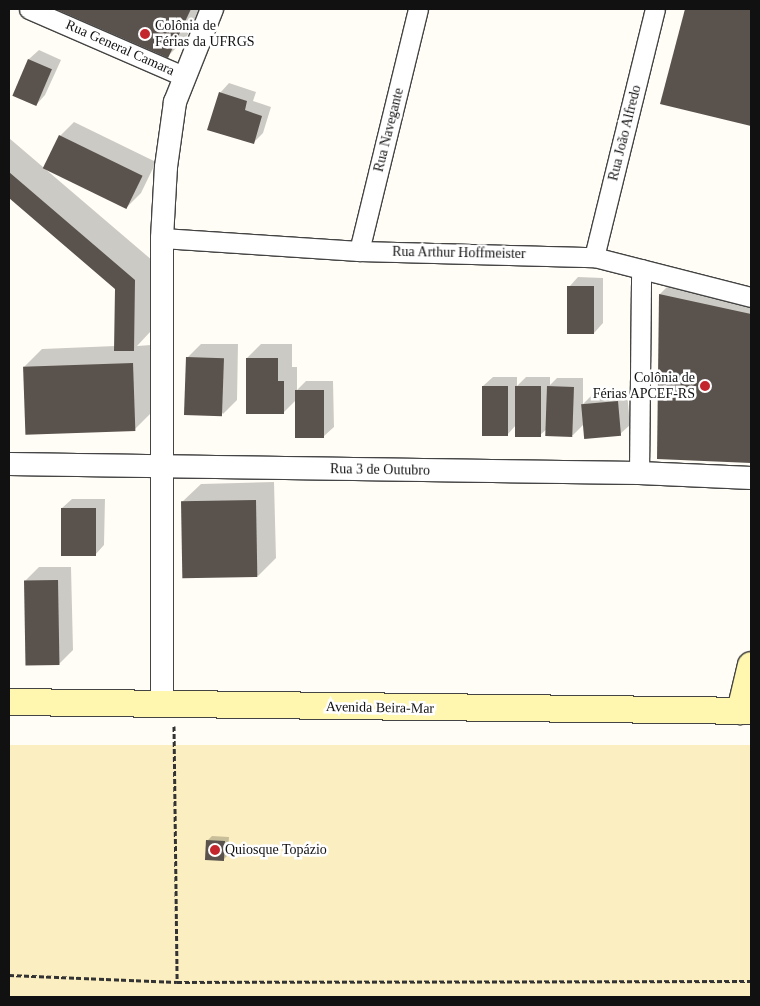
<!DOCTYPE html>
<html>
<head>
<meta charset="utf-8">
<style>
	body { margin:0 }
	#map { position:relative; width:760px; height:1006px; overflow:hidden; background:#fffdf5; font-family:Georgia,serif }
	div>[style] { position:absolute }
	.sand>* { inset:0; background:#fbeec1; transform-origin:0 0 }
	.shadow>* { inset:0; background:#0003 }
	.building>* { inset:0; background:#5a524d; transform-origin:0 0 }
	.path>* { height:3px; margin-top:-1.5px; transform-origin:0; background:repeating-linear-gradient(90deg,#333 0 5px,transparent 0 7.5px) }
	.roads { filter:drop-shadow(1px 0 #444) drop-shadow(-1px 0 #444) drop-shadow(0 1px #444) drop-shadow(0 -1px #444) }
	.minor>* { height:19px; margin:-9.5px; padding:0 9.5px; transform-origin:9.5px; border-radius:9.5px; background:#fff }
	.tertiary>* { height:22px; margin:-11px; padding:0 11px; transform-origin:11px; border-radius:11px; background:#fff }
	.secondary>* { height:26px; margin:-13px; padding:0 13px; transform-origin:13px; border-radius:13px; background:#fff6b0 }
	.dots>* { width:14px; height:14px; translate:-50% -50%; box-sizing:border-box; border:2px solid #fff; border-radius:50% }
	span { translate:-50% -50%; white-space:nowrap; text-align:center; line-height:1.15; -webkit-text-stroke:5px #fff; paint-order:stroke }
	.poi-label { font-size:14px; color:#111 }
	.left { translate:0 -50%; text-align:left }
	.right { translate:-100% -50%; text-align:right }
	.street-label { font-size:14px; color:#111 }
	.frame { position:absolute; inset:0; border:10px solid #111; pointer-events:none }
</style>
</head>
<body>
<div id="map">
	<div class="sand">
		<div style="left:9px;top:745px;width:742px;height:252px"></div>
	</div>
	<div class="shadow">
		<div style="clip-path:polygon(58px 9px,200px 9px,186px 38px,167px 57px)"></div>
		<div style="clip-path:polygon(687px 9px,751px 9px,751px 124px,661px 103px)"></div>
		<div style="clip-path:polygon(39px 50px,61px 60px,45px 95px,36px 105px,14px 95px,29px 59px)"></div>
		<div style="clip-path:polygon(229px 83px,256px 92px,253px 101px,271px 107px,263px 133px,253px 143px,220px 93px)"></div>
		<div style="clip-path:polygon(74px 122px,156px 162px,141px 193px,127px 207px,60px 136px)"></div>
		<div style="clip-path:polygon(9px 138px,153px 261px,151px 331px,137px 346px,151px 345px,153px 411px,135px 429px,24px 367px,42px 349px,115px 346px,116px 288px,9px 197px)"></div>
		<div style="clip-path:polygon(678px 276px,751px 292px,751px 462px,659px 458px,660px 294px)"></div>
		<div style="clip-path:polygon(578px 277px,603px 278px,603px 323px,594px 333px,569px 287px)"></div>
		<div style="clip-path:polygon(201px 344px,238px 344px,237px 400px,223px 414px,187px 358px)"></div>
		<div style="clip-path:polygon(261px 344px,292px 344px,292px 367px,297px 367px,297px 390px,306px 381px,333px 381px,334px 427px,324px 436px,296px 400px,283px 413px,247px 358px)"></div>
		<div style="clip-path:polygon(493px 377px,517px 377px,517px 386px,526px 377px,550px 377px,550px 385px,557px 378px,583px 378px,583px 404px,592px 395px,627px 392px,630px 425px,620px 434px,584px 424px,573px 435px,548px 428px,540px 435px,516px 425px,507px 435px,483px 386px)"></div>
		<div style="clip-path:polygon(274px 482px,276px 558px,258px 576px,182px 502px,201px 484px)"></div>
		<div style="clip-path:polygon(72px 499px,105px 499px,104px 545px,95px 555px,67px 531px,62px 531px,62px 508px)"></div>
		<div style="clip-path:polygon(39px 567px,71px 567px,73px 650px,59px 664px,25px 581px)"></div>
		<div style="clip-path:polygon(212px 836px,229px 837px,228px 855px,223px 860px,208px 840px)"></div>
	</div>
	<div class="building">
		<div style="clip-path:polygon(55px 9px,191px 9px,168px 58px)"></div>
		<div style="clip-path:polygon(685px 9px,751px 9px,751px 126px,660px 104px)"></div>
		<div style="left:28px;top:59px;width:26px;height:40px;rotate:23deg"></div>
		<div style="clip-path:polygon(219px 92px,247px 101px,245px 110px,262px 116px,254px 144px,207px 130px)"></div>
		<div style="left:59px;top:135px;width:93px;height:37px;rotate:26deg"></div>
		<div style="clip-path:polygon(9px 172px,135px 280px,134px 351px,114px 351px,115px 289px,9px 198px)"></div>
		<div style="left:567px;top:286px;width:27px;height:48px"></div>
		<div style="clip-path:polygon(659px 294px,751px 314px,751px 463px,657px 459px)"></div>
		<div style="left:186px;top:357px;width:38px;height:58px;rotate:2deg"></div>
		<div style="clip-path:polygon(246px 358px,278px 358px,278px 381px,284px 381px,284px 414px,246px 414px)"></div>
		<div style="left:133px;top:363px;width:68px;height:110px;rotate:88deg"></div>
		<div style="left:482px;top:386px;width:26px;height:50px"></div>
		<div style="left:515px;top:386px;width:26px;height:51px"></div>
		<div style="left:547px;top:386px;width:27px;height:50px;rotate:2deg"></div>
		<div style="left:295px;top:390px;width:29px;height:48px"></div>
		<div style="left:618px;top:401px;width:35px;height:37px;rotate:85deg"></div>
		<div style="left:256px;top:500px;width:77px;height:75px;rotate:89deg"></div>
		<div style="left:61px;top:508px;width:35px;height:48px"></div>
		<div style="left:58px;top:580px;width:85px;height:34px;rotate:89deg"></div>
		<div style="left:206px;top:840px;width:19px;height:20px;rotate:3deg"></div>
	</div>
	<div class="path">
		<div style="left:174px;top:726px;width:256px;rotate:89.3deg"></div>
		<div style="left:9px;top:975px;width:168px;rotate:2.4deg"></div>
		<div style="left:177px;top:982px;width:574px;rotate:-0.1deg"></div>
	</div>
	<div class="roads">
		<div class="minor">
			<div style="left:29px;top:9px;width:168px;rotate:23.5deg"></div>
			<div style="left:162px;top:238px;width:197px;rotate:3.8deg"></div>
			<div style="left:359px;top:251px;width:235px;rotate:1.5deg"></div>
			<div style="left:594px;top:257px;width:162px;rotate:14.3deg"></div>
			<div style="left:359px;top:251px;width:249px;rotate:-76.3deg"></div>
			<div style="left:594px;top:257px;width:255px;rotate:-76.2deg"></div>
			<div style="left:639px;top:473px;width:204px;rotate:-89.4deg"></div>
		</div>
		<div class="tertiary">
			<div style="left:9px;top:464px;width:630px;rotate:0.82deg"></div>
			<div style="left:639px;top:473px;width:112px;rotate:2.6deg"></div>
			<div style="left:162px;top:705px;width:467px;rotate:-90deg"></div>
			<div style="left:162px;top:238px;width:71px;rotate:-86.8deg"></div>
			<div style="left:166px;top:167px;width:66px;rotate:-82.1deg"></div>
			<div style="left:175px;top:102px;width:100px;rotate:-68.3deg"></div>
		</div>
		<div class="secondary">
			<div style="left:9px;top:702px;width:742px;rotate:0.69deg"></div>
			<div style="left:740px;top:711px;width:47px;rotate:-76.6deg"></div>
		</div>
	</div>
	<div class="dots">
		<div style="left:145px;top:34px;background:#c4262e"></div>
		<div style="left:705px;top:386px;background:#c4262e"></div>
		<div style="left:215px;top:850px;background:#c4262e"></div>
	</div>
	<div class="poi-label">
		<span class="left" style="left:155px;top:34px">Colônia de<br>Férias da UFRGS</span>
		<span class="right" style="left:695px;top:386px">Colônia de<br>Férias APCEF-RS</span>
		<span class="left" style="left:225px;top:850px">Quiosque Topázio</span>
	</div>
	<div class="street-label">
		<span style="left:120px;top:48px;rotate:24deg">Rua General Camara</span>
		<span style="left:389px;top:130px;rotate:-76deg">Rua Navegante</span>
		<span style="left:625px;top:133px;rotate:-76deg">Rua João Alfredo</span>
		<span style="left:459px;top:253px;rotate:1deg">Rua Arthur Hoffmeister</span>
		<span style="left:380px;top:470px;rotate:1deg">Rua 3 de Outubro</span>
		<span style="left:380px;top:708px;rotate:1deg">Avenida Beira-Mar</span>
	</div>
	<div class="frame"></div>
</div>
</body>
</html>
